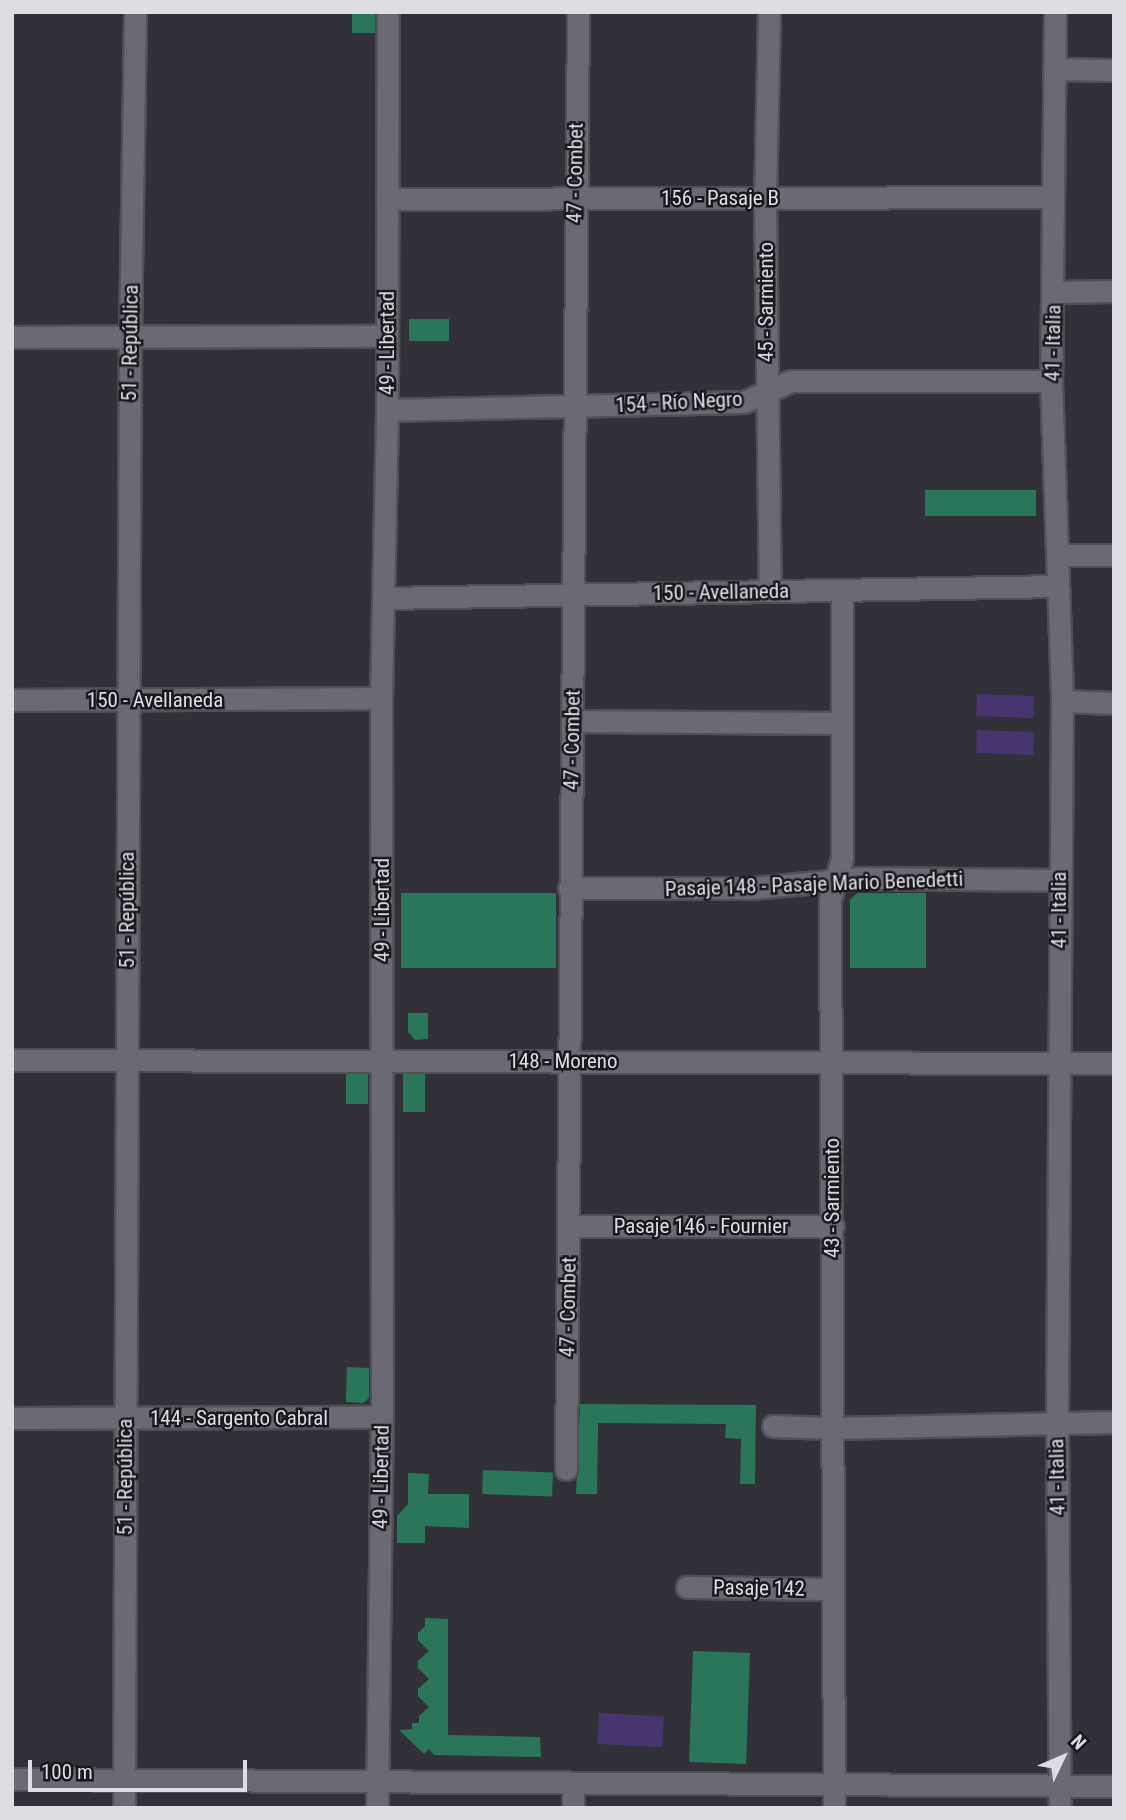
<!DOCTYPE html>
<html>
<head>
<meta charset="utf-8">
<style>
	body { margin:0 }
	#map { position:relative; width:1126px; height:1820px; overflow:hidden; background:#323039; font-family:"Roboto Condensed",sans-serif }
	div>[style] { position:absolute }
	.green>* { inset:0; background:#48346e; transform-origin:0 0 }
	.building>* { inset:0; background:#2b765b; transform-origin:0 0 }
	.roads { filter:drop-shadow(2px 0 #514f57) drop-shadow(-2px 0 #514f57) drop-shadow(0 2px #514f57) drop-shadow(0 -2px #514f57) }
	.minor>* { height:21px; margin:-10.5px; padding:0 10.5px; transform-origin:10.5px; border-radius:10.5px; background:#6b6974 }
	span { translate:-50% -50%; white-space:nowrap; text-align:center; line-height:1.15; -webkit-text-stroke:5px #19181d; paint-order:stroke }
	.street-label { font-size:21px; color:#dedde3 }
	.frame { position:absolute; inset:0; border:14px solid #dedde3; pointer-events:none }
	.north { position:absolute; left:1028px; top:1722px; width:70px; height:70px; -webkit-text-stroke:5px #19181d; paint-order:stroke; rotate:46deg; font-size:19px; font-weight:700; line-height:28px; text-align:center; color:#dedde3 }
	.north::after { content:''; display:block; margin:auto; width:24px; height:32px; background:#dedde3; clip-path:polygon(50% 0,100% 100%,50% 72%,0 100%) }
	.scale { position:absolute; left:28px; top:1760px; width:219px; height:32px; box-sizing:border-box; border:4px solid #dedde3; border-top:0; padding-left:9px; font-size:21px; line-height:24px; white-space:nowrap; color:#dedde3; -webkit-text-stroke:5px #19181d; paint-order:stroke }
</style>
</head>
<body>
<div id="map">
	<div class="green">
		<div style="left:977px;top:694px;width:57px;height:22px;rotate:2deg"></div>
		<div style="left:977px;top:730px;width:57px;height:23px;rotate:2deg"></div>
		<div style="left:599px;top:1713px;width:65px;height:31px;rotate:3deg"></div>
	</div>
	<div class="building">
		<div style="left:352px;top:12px;width:23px;height:21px"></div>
		<div style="left:409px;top:319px;width:40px;height:22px"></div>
		<div style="left:925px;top:490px;width:111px;height:26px"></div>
		<div style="left:401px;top:893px;width:155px;height:75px"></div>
		<div style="clip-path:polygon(857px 893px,926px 893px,926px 968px,850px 968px,850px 900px)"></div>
		<div style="clip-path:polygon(408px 1013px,428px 1013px,428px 1039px,415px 1040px,408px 1032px)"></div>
		<div style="left:346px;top:1074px;width:22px;height:30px"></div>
		<div style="left:403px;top:1074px;width:22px;height:38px"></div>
		<div style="clip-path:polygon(347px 1367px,369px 1368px,369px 1398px,363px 1403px,346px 1402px)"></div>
		<div style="clip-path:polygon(580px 1404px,756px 1405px,755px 1484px,740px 1484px,741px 1439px,725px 1438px,726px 1424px,598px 1423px,597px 1494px,576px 1494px)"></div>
		<div style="left:483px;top:1470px;width:70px;height:24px;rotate:2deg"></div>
		<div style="clip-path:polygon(408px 1473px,429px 1474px,428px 1494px,469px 1494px,469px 1528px,425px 1526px,425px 1543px,397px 1543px,397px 1516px,408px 1504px)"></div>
		<div style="clip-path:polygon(425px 1618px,448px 1619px,448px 1735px,540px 1737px,541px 1757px,434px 1755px,429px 1749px,424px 1754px,399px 1730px,412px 1729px,412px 1723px,419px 1723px,419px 1716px,429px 1707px,418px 1696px,418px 1689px,429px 1679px,418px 1668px,418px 1661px,429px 1651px,418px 1640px,418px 1633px,425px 1626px)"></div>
		<div style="left:693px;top:1651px;width:57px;height:111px;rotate:2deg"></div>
	</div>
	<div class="roads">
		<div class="minor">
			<div style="left:769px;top:12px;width:186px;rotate:91.2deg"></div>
			<div style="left:765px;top:198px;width:393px;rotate:89.3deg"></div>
			<div style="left:1055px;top:12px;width:369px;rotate:90.6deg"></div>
			<div style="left:1051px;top:381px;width:320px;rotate:88deg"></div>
			<div style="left:1062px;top:701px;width:723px;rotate:90.4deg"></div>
			<div style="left:1057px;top:1424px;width:384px;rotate:89.6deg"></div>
			<div style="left:1054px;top:69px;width:60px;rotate:1deg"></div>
			<div style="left:387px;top:199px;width:666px;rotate:-0.17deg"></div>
			<div style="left:1054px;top:292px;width:60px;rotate:-1deg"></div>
			<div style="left:12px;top:337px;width:375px;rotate:-0.2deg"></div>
			<div style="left:387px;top:410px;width:357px;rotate:-1.3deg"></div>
			<div style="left:744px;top:402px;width:51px;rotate:-24.1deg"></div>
			<div style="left:791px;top:381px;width:260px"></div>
			<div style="left:1058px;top:555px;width:56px"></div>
			<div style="left:385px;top:598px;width:673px;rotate:-1.02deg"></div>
			<div style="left:12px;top:700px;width:369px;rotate:-0.3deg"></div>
			<div style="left:1062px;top:701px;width:52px;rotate:2.2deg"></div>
			<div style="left:573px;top:721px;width:267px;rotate:0.4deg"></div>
			<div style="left:569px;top:888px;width:184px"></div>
			<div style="left:753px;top:888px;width:107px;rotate:-5.3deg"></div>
			<div style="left:860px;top:878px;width:199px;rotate:0.6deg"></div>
			<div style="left:12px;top:1060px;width:1102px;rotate:0.16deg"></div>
			<div style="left:569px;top:1226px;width:264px"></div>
			<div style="left:12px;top:1418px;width:370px;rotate:-0.2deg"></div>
			<div style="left:773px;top:1426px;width:59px;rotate:1.9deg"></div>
			<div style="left:832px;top:1428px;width:282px;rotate:-1.2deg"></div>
			<div style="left:566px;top:1469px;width:1457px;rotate:-89.53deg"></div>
			<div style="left:687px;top:1587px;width:144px;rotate:0.8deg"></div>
			<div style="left:12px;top:1779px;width:1102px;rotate:0.36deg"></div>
			<div style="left:124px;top:1808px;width:1473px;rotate:-89.77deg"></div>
			<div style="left:130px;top:335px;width:323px;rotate:-89.1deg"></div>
			<div style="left:377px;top:1808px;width:391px;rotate:-89.3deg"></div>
			<div style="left:382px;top:1417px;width:719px;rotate:-90.08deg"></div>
			<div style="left:381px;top:698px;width:288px;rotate:-88.8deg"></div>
			<div style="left:387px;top:410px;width:398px;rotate:-89.9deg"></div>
			<div style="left:573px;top:1808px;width:24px;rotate:-90deg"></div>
			<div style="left:834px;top:1808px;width:908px;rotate:-90.25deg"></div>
			<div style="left:830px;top:900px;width:44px;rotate:-74.1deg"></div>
			<div style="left:842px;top:858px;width:268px;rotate:-90deg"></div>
		</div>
	</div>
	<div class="street-label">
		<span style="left:575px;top:173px;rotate:-89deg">47 - Combet</span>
		<span style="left:720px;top:198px">156 - Pasaje B</span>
		<span style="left:766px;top:302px;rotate:-90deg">45 - Sarmiento</span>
		<span style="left:130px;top:343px;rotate:-89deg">51 - República</span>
		<span style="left:387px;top:343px;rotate:-90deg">49 - Libertad</span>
		<span style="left:1053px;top:343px;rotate:-89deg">41 - Italia</span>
		<span style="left:679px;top:402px;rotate:-3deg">154 - Río Negro</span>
		<span style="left:721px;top:592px;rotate:-1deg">150 - Avellaneda</span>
		<span style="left:155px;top:700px">150 - Avellaneda</span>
		<span style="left:572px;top:740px;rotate:-89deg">47 - Combet</span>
		<span style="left:814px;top:884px;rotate:-2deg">Pasaje 148 - Pasaje Mario Benedetti</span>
		<span style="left:127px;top:910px;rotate:-90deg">51 - República</span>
		<span style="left:382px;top:910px;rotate:-90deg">49 - Libertad</span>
		<span style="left:1059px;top:910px;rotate:-90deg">41 - Italia</span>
		<span style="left:563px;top:1061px">148 - Moreno</span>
		<span style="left:832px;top:1198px;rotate:-90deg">43 - Sarmiento</span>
		<span style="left:701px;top:1226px">Pasaje 146 - Fournier</span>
		<span style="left:568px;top:1307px;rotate:-89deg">47 - Combet</span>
		<span style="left:239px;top:1418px">144 - Sargento Cabral</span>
		<span style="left:125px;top:1477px;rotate:-90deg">51 - República</span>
		<span style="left:381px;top:1477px;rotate:-89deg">49 - Libertad</span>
		<span style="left:1057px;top:1477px;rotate:-91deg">41 - Italia</span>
		<span style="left:759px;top:1588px;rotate:1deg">Pasaje 142</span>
	</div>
	<div class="frame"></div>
	<div class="north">N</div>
	<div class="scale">100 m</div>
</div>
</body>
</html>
